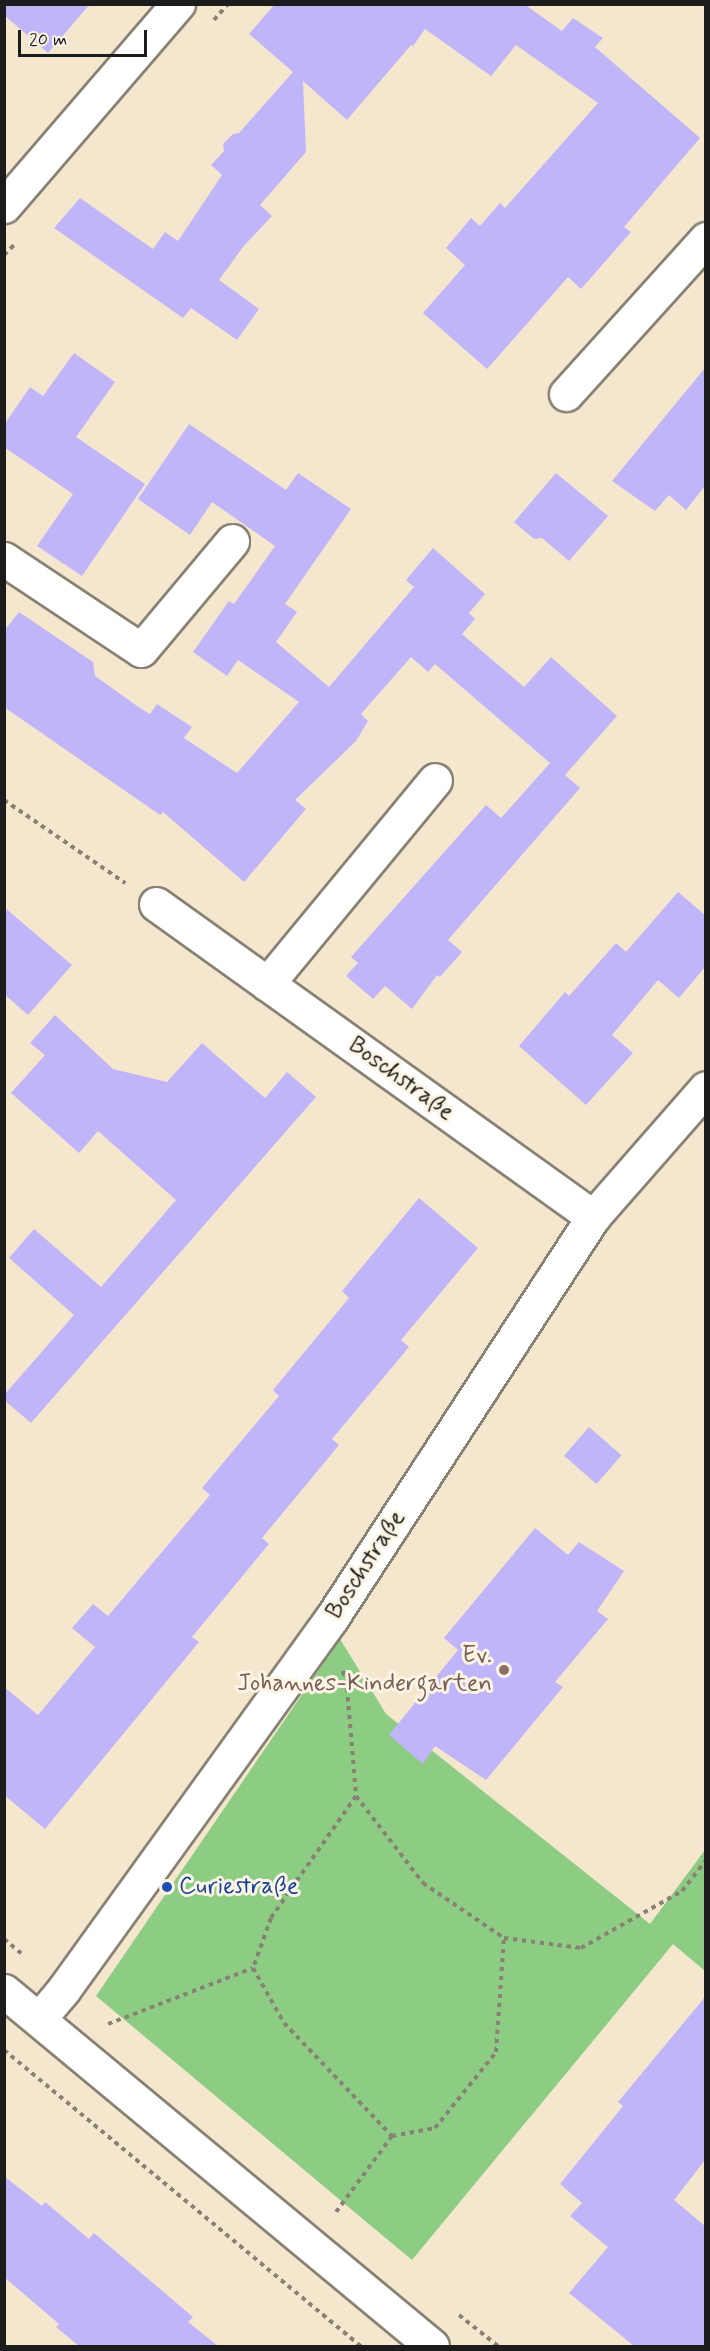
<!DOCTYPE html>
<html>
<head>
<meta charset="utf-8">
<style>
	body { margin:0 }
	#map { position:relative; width:710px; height:2351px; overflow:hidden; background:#f4e7cd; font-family:Mynerve,sans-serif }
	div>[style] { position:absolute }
	.green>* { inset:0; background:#8ccc83 }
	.building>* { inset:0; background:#c1b5fa; transform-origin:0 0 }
	.path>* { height:4px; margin-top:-2px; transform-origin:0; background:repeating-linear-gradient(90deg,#888274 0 4.5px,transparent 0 9px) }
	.roads { filter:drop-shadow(2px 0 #888274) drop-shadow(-2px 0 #888274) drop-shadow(0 2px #888274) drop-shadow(0 -2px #888274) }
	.street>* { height:33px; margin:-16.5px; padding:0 16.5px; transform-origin:16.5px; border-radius:16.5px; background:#fff }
	.secondary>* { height:33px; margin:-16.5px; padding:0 16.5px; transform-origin:16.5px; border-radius:16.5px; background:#fff }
	.dots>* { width:16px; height:16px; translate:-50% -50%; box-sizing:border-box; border:3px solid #fcf5e5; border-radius:50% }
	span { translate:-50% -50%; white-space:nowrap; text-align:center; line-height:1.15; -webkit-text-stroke:6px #fcf5e5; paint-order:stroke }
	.street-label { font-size:24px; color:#1c1c1c }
	.education-label { font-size:24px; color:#785e54 }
	.right { translate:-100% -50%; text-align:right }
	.transit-label { font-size:24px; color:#164399 }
	.left { translate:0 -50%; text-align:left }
	.frame { position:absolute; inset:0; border:6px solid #1c1c1c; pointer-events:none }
	.scale { position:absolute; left:18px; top:30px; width:129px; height:27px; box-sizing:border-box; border:3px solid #1c1c1c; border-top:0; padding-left:8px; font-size:18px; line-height:21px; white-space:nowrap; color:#1c1c1c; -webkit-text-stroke:4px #fcf5e5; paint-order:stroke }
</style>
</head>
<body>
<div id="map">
	<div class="green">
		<div style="clip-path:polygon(340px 1639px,386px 1714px,650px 1924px,705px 1850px,705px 1971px,673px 1944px,412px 2260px,96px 1996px)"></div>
	</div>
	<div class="building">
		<div style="clip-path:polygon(4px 4px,90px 4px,48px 53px,4px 15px)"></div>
		<div style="clip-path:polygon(275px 4px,524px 4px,562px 31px,573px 18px,603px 38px,595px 47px,700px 138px,624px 227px,631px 232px,581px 289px,568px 277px,487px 369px,423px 313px,465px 265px,446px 248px,471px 218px,480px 226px,500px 203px,505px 208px,598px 103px,516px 45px,491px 76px,425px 29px,413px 46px,411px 45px,347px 120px,303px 81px,306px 152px,260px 205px,272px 216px,243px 247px,219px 280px,259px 309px,237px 340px,191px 308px,183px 318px,54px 228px,80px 198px,153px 249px,165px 232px,178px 241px,222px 175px,211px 165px,224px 151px,223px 144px,233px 134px,239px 133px,293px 72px,249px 34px)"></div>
		<div style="clip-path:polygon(74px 353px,115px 382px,76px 437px,145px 484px,82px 576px,37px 546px,73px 494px,4px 447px,4px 425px,30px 387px,43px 396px)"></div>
		<div style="clip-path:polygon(705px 368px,705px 486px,686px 510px,669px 495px,655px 511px,612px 481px)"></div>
		<div style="clip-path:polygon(189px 424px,286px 490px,298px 473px,351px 509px,285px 604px,297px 612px,276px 642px,329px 687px,414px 587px,406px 580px,433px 548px,485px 594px,469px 613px,475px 619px,462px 634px,524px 687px,551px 657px,617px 716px,565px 775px,580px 788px,448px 940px,462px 952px,440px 977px,437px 975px,412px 1009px,385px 986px,373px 999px,346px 976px,358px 963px,351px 957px,486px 805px,501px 818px,550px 763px,435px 664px,428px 672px,411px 657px,361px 714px,368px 721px,356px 741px,295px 800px,306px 809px,244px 882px,163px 812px,160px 815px,4px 707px,4px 631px,19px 612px,93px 662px,95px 676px,140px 708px,150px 714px,157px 704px,192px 727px,184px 738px,237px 773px,299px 702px,238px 660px,227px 676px,193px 652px,229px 601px,234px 604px,275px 546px,212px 502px,190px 535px,138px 499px)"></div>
		<div style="clip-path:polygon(556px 473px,608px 516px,569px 561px,542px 538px,534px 539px,514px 522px)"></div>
		<div style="clip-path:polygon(678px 892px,705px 915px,705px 967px,679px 998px,658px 980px,612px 1035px,633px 1053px,586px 1105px,519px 1046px,565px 992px,569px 996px,616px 943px,626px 952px)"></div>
		<div style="clip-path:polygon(4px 907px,72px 965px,28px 1015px,4px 994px)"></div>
		<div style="clip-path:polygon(55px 1015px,113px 1069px,167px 1082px,202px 1043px,265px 1098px,287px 1072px,316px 1097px,31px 1423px,4px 1400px,4px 1395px,74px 1315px,9px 1258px,34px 1229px,101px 1287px,176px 1200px,98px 1131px,79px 1153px,11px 1093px,45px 1055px,30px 1043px)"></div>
		<div style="clip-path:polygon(419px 1198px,478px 1248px,401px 1340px,409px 1347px,332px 1439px,339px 1445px,262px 1538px,269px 1544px,192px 1637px,199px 1642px,45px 1829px,4px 1795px,4px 1687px,38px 1715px,95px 1647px,72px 1628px,93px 1604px,108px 1616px,210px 1495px,202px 1488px,279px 1396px,273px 1390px,349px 1298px,342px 1291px)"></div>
		<div style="left:589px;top:1427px;width:43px;height:38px;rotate:41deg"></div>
		<div style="clip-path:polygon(535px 1528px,568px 1555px,579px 1542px,624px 1571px,597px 1611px,608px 1619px,555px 1682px,563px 1687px,486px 1780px,435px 1746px,423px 1764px,389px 1735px,458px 1650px,444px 1638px)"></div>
		<div style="clip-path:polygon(705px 1997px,705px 2160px,674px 2200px,705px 2226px,705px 2346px,634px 2346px,569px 2293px,608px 2247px,570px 2216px,582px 2203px,560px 2184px,623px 2106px,618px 2102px)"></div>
		<div style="clip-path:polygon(4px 2176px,42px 2206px,45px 2202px,89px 2239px,94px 2233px,193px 2317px,188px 2322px,218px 2346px,79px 2346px,56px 2327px,59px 2324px,4px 2277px)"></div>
	</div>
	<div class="path">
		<div style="left:214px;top:20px;width:21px;rotate:-49deg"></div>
		<div style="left:4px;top:255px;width:14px;rotate:-45deg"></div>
		<div style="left:4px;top:800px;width:147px;rotate:34.4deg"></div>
		<div style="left:343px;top:1671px;width:17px;rotate:77deg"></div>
		<div style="left:347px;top:1688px;width:108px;rotate:85.2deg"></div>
		<div style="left:356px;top:1796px;width:110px;rotate:52.4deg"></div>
		<div style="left:423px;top:1883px;width:98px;rotate:34.2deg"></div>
		<div style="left:504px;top:1938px;width:78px;rotate:7.4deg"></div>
		<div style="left:581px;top:1948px;width:116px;rotate:-29.4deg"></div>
		<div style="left:682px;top:1891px;width:39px;rotate:-52deg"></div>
		<div style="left:356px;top:1796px;width:149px;rotate:124.9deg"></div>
		<div style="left:271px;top:1918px;width:53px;rotate:109.8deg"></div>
		<div style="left:253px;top:1968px;width:63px;rotate:60.6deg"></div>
		<div style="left:284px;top:2023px;width:156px;rotate:46.3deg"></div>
		<div style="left:392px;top:2136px;width:44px;rotate:-10.5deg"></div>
		<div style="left:435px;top:2128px;width:97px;rotate:-51.2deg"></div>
		<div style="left:496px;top:2052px;width:114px;rotate:-86deg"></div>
		<div style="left:4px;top:1939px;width:25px;rotate:40deg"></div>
		<div style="left:108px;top:2024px;width:155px;rotate:-21.1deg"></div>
		<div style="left:4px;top:2050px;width:464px;rotate:39.7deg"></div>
		<div style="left:336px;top:2212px;width:94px;rotate:-53.6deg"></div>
		<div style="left:459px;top:2315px;width:50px;rotate:38.5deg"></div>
	</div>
	<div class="roads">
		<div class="street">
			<div style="left:566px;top:394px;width:209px;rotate:-47.9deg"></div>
			<div style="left:4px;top:559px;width:164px;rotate:33.6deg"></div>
			<div style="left:141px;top:650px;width:142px;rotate:-50.1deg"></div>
			<div style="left:156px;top:904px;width:538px;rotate:35.61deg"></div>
			<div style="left:267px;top:984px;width:264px;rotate:-50.5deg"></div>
			<div style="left:4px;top:1991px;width:556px;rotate:39.67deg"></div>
			<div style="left:39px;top:2019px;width:39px;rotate:-50deg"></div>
			<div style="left:64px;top:1989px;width:456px;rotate:-54.2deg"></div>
			<div style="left:331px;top:1619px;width:480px;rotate:-56.9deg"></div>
			<div style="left:593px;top:1217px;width:171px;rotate:-48.8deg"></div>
		</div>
		<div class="secondary">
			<div style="left:4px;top:206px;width:267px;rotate:-49.3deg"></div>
		</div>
	</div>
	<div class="dots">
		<div style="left:504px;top:1670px;background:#8d6e63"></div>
		<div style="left:167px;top:1887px;background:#1a4fb4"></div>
	</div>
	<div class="street-label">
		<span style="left:401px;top:1079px;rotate:36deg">Boschstraße</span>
		<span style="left:366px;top:1565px;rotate:-57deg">Boschstraße</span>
	</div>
	<div class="education-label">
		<span class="right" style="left:492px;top:1670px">Ev.<br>Johannes-Kindergarten</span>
	</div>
	<div class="transit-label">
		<span class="left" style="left:179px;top:1887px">Curiestraße</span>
	</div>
	<div class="frame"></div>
	<div class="scale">20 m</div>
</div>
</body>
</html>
